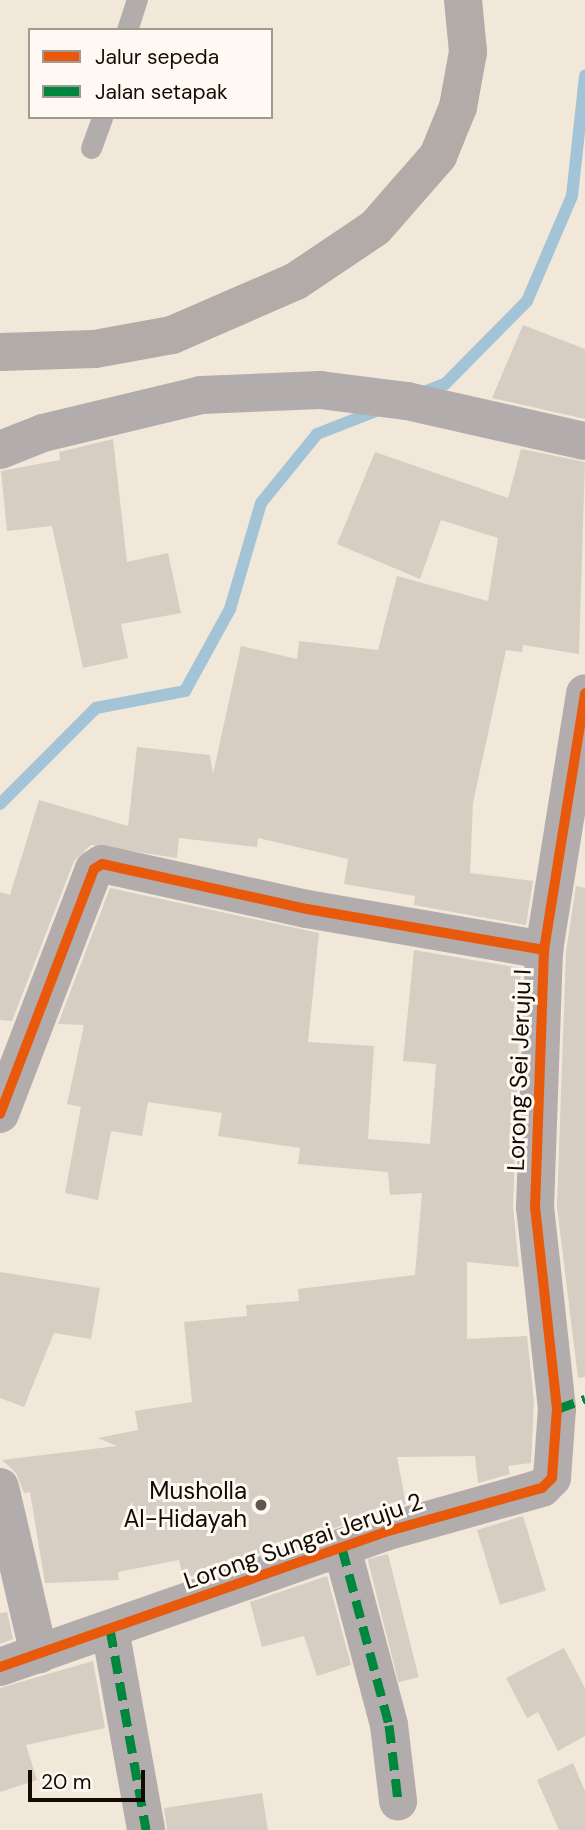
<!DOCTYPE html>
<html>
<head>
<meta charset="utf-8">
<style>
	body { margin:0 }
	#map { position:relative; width:585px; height:1830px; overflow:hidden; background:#f1e8da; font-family:"DM Sans",sans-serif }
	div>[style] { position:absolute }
	.stream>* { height:12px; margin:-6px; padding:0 6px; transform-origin:6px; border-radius:6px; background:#a3c3d6 }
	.building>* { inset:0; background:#d6cec2; transform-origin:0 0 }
	.lane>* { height:21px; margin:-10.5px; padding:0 10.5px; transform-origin:10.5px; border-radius:10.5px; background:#b3acac }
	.street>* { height:38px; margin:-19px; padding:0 19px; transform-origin:19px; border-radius:19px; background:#b3acac }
	.secondary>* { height:38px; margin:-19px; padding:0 19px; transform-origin:19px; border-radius:19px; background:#b2aba8 }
	.quiet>* { height:9px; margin-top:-4.5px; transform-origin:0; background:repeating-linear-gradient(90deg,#00873e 0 18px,transparent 0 27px) }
	.cycleway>* { height:10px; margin:-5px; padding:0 5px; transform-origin:5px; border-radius:5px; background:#e8590c }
	.dots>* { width:19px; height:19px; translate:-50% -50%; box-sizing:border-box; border:4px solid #fef9f3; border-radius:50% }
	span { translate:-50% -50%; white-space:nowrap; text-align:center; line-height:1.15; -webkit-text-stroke:6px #fef9f3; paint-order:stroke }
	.street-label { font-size:24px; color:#120b02 }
	.poi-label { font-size:24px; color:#120b02 }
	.right { translate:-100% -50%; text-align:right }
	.legend { position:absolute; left:28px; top:28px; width:245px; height:91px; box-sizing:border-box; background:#fef9f3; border:2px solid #a09a93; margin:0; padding:9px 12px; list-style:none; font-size:21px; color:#120b02 }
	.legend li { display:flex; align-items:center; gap:14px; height:35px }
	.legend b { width:35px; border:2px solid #a09a93 }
	.scale { position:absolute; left:28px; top:1770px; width:117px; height:32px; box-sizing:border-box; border:4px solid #120b02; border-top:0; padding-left:9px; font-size:21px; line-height:24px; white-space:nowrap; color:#120b02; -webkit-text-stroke:5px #fef9f3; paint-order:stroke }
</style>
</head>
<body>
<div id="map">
	<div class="stream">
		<div style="left:421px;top:393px;width:26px;rotate:-21deg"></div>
		<div style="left:445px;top:384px;width:117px;rotate:-45.3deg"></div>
		<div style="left:527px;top:301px;width:114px;rotate:-66.8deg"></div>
		<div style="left:572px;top:196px;width:121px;rotate:-83.8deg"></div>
		<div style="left:0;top:804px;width:136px;rotate:-45deg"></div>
		<div style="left:96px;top:708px;width:91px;rotate:-10.8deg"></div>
		<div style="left:185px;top:691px;width:94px;rotate:-61.2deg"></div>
		<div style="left:230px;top:609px;width:110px;rotate:-73.7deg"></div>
		<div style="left:261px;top:503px;width:89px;rotate:-50.9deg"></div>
		<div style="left:317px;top:434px;width:69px;rotate:-21.3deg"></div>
	</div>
	<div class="building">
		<div style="clip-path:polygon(523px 325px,585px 349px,585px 419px,492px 398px)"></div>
		<div style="clip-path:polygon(113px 439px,127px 562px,168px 553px,181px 613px,121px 624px,128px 658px,83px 668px,52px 526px,7px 531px,1px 471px,60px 460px,59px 452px)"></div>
		<div style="clip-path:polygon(521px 449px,585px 462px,579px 654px,523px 645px,522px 652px,506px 650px,473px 803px,470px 873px,533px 881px,526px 925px,414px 905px,415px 896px,344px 884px,348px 859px,258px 838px,257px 847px,179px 838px,177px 858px,91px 845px,74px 861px,12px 1021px,0 1020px,0 892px,10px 895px,39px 800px,128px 826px,137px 747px,210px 755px,213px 774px,241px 646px,297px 659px,299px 641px,378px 650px,397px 576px,488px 601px,498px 538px,441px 520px,420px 579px,337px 544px,375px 452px,508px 498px)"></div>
		<div style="clip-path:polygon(576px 886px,585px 888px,585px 1377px,578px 1378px,557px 1207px,566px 952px)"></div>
		<div style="clip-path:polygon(110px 888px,319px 933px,308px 1042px,374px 1046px,368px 1139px,430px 1144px,436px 1064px,403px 1061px,414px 950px,521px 968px,513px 1207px,519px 1267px,467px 1262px,467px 1339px,527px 1336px,534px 1401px,531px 1463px,508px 1466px,510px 1474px,478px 1483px,475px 1456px,397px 1457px,406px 1504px,195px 1575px,183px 1578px,179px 1560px,118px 1572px,119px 1580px,45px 1583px,30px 1492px,24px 1493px,16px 1473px,2px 1460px,117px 1446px,98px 1438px,138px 1430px,135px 1411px,192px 1402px,184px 1322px,247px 1316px,246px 1305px,299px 1301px,298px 1289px,415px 1275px,422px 1193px,390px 1195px,388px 1172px,298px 1164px,300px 1148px,218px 1136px,222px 1113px,148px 1102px,142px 1136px,111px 1131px,98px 1200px,65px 1193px,81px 1107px,67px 1104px,84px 1025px,58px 1024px)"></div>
		<div style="clip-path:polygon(0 1272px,100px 1288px,91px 1339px,54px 1333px,24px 1407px,0 1398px)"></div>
		<div style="left:523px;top:1516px;width:78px;height:48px;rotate:73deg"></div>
		<div style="left:388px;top:1554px;width:127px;height:21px;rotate:76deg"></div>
		<div style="clip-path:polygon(327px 1576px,351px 1665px,317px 1676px,304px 1636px,262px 1647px,250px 1602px)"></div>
		<div style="clip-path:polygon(7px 1612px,13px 1639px,0 1644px,0 1613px)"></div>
		<div style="clip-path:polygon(564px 1648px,585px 1688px,585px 1736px,558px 1751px,538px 1712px,527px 1718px,506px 1678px)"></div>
		<div style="clip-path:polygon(93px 1661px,105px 1728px,26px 1745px,37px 1780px,0 1792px,0 1688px)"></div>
		<div style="clip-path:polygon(573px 1763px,585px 1791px,585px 1830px,559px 1830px,537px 1780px)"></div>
		<div style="clip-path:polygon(262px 1793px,268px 1830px,167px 1830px,164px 1808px)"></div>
	</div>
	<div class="lane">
		<div style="left:127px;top:30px;width:32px;rotate:-72deg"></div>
		<div style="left:91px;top:148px;width:33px;rotate:-70deg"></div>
	</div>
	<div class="street">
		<div style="left:0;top:450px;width:46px;rotate:-21.6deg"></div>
		<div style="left:43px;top:433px;width:163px;rotate:-13.5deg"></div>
		<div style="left:201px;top:395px;width:119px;rotate:-2.4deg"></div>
		<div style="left:320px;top:390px;width:88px;rotate:7.2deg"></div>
		<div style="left:407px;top:401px;width:182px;rotate:12.7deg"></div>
		<div style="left:0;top:1114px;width:262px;rotate:-69deg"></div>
		<div style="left:94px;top:869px;width:9px;rotate:-32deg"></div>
		<div style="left:102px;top:864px;width:210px;rotate:12.4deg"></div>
		<div style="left:307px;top:909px;width:241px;rotate:9.8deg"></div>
		<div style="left:0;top:1487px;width:172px;rotate:76.9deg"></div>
		<div style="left:342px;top:1548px;width:183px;rotate:75.1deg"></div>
		<div style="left:389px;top:1725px;width:77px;rotate:83.2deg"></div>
		<div style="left:110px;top:1629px;width:204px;rotate:79.8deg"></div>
		<div style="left:0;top:1667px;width:408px;rotate:-19.3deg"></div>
		<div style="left:385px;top:1532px;width:163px;rotate:-15.7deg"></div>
		<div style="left:542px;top:1488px;width:14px;rotate:-45deg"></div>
		<div style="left:552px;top:1478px;width:69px;rotate:-85.9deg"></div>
		<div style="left:557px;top:1409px;width:202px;rotate:-96.2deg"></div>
		<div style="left:535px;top:1208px;width:258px;rotate:-88deg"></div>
		<div style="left:544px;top:950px;width:260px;rotate:-80.9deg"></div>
	</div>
	<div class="secondary">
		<div style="left:0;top:352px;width:95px;rotate:-1.8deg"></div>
		<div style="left:95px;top:349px;width:78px;rotate:-10.3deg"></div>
		<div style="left:172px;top:335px;width:135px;rotate:-23.5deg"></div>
		<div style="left:296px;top:281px;width:95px;rotate:-33.9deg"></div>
		<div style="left:375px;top:228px;width:96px;rotate:-48.8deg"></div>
		<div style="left:438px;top:156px;width:53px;rotate:-67.8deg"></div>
		<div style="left:458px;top:107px;width:56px;rotate:-79.7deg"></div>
		<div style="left:468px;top:52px;width:52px;rotate:-95.5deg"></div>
	</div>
	<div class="quiet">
		<div style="left:557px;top:1409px;width:30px;rotate:-20deg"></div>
		<div style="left:342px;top:1548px;width:183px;rotate:75.1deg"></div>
		<div style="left:389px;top:1725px;width:77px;rotate:83.2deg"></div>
		<div style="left:110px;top:1629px;width:204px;rotate:79.8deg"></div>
	</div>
	<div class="cycleway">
		<div style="left:0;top:1114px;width:262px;rotate:-69deg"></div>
		<div style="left:94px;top:869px;width:9px;rotate:-32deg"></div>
		<div style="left:102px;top:864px;width:210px;rotate:12.4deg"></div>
		<div style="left:307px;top:909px;width:241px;rotate:9.8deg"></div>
		<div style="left:0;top:1667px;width:408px;rotate:-19.3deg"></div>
		<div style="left:385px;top:1532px;width:163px;rotate:-15.7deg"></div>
		<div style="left:542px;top:1488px;width:14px;rotate:-45deg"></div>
		<div style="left:552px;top:1478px;width:69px;rotate:-85.9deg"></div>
		<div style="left:557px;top:1409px;width:202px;rotate:-96.2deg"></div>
		<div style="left:535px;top:1208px;width:258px;rotate:-88deg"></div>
		<div style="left:544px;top:950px;width:260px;rotate:-80.9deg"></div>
	</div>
	<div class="dots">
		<div style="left:261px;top:1505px;background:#60584e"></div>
	</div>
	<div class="street-label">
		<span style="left:519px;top:1070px;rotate:-88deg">Lorong Sei Jeruju I</span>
		<span style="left:303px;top:1541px;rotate:-19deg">Lorong Sungai Jeruju 2</span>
	</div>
	<div class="poi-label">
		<span class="right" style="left:247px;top:1505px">Musholla<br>Al-Hidayah</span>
	</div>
	<ul class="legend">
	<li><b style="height:9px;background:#e8590c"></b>Jalur sepeda</li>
	<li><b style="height:9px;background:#00873e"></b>Jalan setapak</li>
	</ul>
	<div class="scale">20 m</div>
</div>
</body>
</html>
